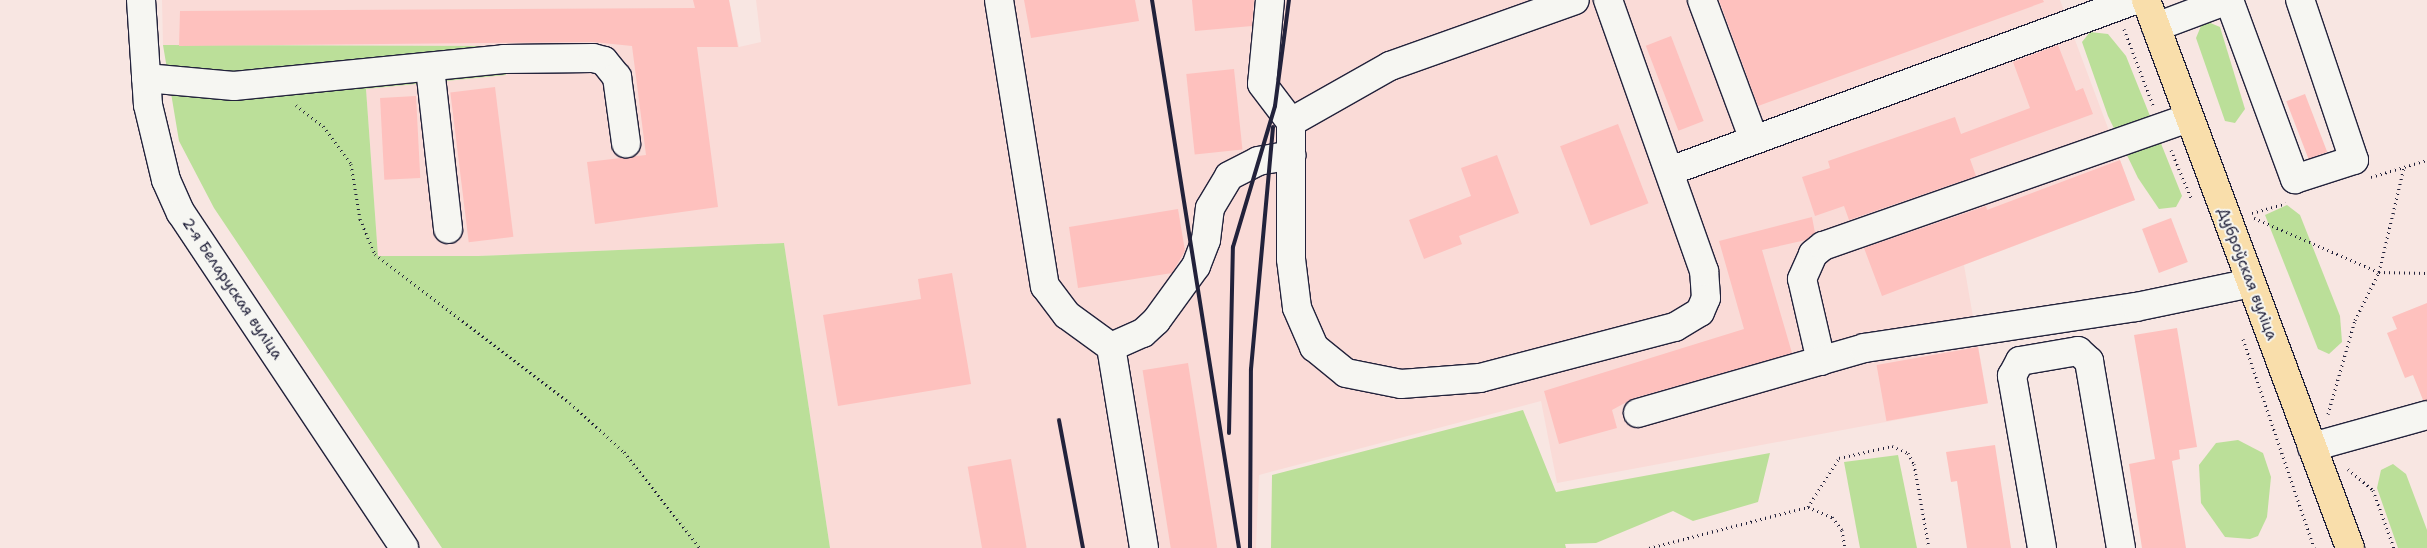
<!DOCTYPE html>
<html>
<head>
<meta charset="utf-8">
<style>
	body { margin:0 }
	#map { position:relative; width:2427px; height:548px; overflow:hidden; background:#f8e6e2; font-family:"Shantell Sans",sans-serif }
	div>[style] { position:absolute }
	.built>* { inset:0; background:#fadbd7 }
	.green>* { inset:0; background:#bbdf99 }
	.building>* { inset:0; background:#fec1be; transform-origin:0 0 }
	.path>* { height:3px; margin-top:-1.5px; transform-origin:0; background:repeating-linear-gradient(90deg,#22223b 0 1px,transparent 0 5px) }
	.roads { filter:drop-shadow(1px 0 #22223b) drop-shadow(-1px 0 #22223b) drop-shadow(0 1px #22223b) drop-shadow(0 -1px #22223b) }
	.minor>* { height:28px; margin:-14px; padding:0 14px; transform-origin:14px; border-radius:14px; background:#f6f6f2 }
	.major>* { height:28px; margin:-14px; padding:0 14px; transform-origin:14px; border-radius:14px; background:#f9deab }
	.rail>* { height:4px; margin:-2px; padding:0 2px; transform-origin:2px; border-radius:2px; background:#22223b }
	span { translate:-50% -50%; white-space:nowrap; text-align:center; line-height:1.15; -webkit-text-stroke:4px #f6f6f2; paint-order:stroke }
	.street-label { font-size:15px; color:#22223b }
</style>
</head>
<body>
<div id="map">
	<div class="built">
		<div style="clip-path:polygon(162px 0,729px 0,739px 47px,761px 42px,756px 0,2060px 0,2135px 200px,1964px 265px,1988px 403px,1557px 483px,1541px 401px,1259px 475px,1256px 548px,830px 548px,784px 243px,478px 256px,378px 256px,366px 89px,506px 75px,502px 46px,163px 45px)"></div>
	</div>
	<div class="green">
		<div style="clip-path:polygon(2208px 22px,2220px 27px,2245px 109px,2235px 123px,2225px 121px,2196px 38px,2201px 26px)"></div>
		<div style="clip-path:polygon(2090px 32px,2108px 34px,2126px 56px,2182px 196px,2176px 207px,2159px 209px,2138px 178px,2108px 116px,2082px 42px)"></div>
		<div style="clip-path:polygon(163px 45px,502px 46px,506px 75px,366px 89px,378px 256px,478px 256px,784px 243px,830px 548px,442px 548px,214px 208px,179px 141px)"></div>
		<div style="clip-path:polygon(2287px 205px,2300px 215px,2340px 316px,2342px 342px,2329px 354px,2318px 349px,2265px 215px)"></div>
		<div style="clip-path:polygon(1523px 410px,1556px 492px,1770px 453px,1758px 502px,1693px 521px,1673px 511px,1596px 543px,1565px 544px,1566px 548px,1271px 548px,1272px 475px)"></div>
		<div style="clip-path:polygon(2238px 440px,2263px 453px,2271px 477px,2267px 517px,2258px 536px,2250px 539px,2225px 537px,2201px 503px,2199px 465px,2216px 443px)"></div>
		<div style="clip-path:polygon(1898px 455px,1917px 548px,1860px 548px,1844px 462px)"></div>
		<div style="clip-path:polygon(2393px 464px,2406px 474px,2427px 530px,2427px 548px,2398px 548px,2377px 488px,2381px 470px)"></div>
	</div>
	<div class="building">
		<div style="clip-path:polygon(693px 0,729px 0,738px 47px,697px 47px,718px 207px,595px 224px,587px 162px,646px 155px,632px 46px,593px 42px,179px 46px,180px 11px,695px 8px)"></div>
		<div style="clip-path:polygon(1024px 0,1135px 0,1139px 21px,1031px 38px)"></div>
		<div style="clip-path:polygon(1192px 0,1254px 0,1252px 26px,1195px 31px)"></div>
		<div style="clip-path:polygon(1719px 0,2043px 0,2044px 2px,1758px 106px)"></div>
		<div style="left:1671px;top:36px;width:91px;height:27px;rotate:69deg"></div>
		<div style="clip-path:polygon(2058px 45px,2076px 91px,2083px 88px,2093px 114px,1970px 159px,1976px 176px,1849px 220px,1844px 206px,1815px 216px,1802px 177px,1830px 168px,1828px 161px,1955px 117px,1961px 134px,2030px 108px,2013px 62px)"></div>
		<div style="left:1234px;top:69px;width:81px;height:48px;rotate:84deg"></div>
		<div style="left:495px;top:87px;width:151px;height:45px;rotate:83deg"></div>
		<div style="left:2305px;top:94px;width:62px;height:20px;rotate:69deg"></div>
		<div style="left:416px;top:96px;width:82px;height:36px;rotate:87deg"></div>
		<div style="left:1618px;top:124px;width:85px;height:62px;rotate:69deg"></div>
		<div style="clip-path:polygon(1497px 155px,1519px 213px,1459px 236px,1462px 244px,1424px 259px,1409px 220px,1471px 196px,1461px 168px)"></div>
		<div style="clip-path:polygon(2120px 160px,2135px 200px,1882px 296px,1864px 248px,1986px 206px,1987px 210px)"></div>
		<div style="clip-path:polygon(1178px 209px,1185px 251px,1172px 273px,1078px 288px,1069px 227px)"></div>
		<div style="clip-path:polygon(1812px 217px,1815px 233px,1806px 240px,1762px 250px,1792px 353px,1634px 398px,1612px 410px,1617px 428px,1559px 444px,1544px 391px,1744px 329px,1719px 241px)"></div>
		<div style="left:2171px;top:218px;width:47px;height:31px;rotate:69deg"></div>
		<div style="clip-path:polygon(952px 273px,971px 384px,838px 406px,823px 315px,921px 299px,918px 279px)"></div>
		<div style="clip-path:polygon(2427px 303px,2427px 400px,2423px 400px,2413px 375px,2405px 378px,2387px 333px,2397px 329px,2392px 317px)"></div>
		<div style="clip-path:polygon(2177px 328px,2197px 447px,2179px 450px,2180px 459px,2172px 461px,2186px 548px,2142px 548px,2129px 464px,2155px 459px,2134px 335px)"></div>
		<div style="left:1978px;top:347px;width:57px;height:103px;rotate:80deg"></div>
		<div style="left:1188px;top:363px;width:187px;height:46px;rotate:81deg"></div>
		<div style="clip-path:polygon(1995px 445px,2011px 548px,1967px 548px,1957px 481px,1951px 482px,1946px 452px)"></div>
		<div style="left:1011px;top:459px;width:90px;height:44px;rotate:80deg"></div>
	</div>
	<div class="path">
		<div style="left:2124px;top:29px;width:81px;rotate:69.1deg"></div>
		<div style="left:296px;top:105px;width:34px;rotate:38deg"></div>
		<div style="left:323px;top:126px;width:47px;rotate:53.6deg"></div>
		<div style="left:351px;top:164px;width:56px;rotate:80.7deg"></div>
		<div style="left:360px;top:219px;width:38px;rotate:67deg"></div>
		<div style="left:375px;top:254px;width:245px;rotate:37.4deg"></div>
		<div style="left:570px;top:403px;width:73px;rotate:42.2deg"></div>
		<div style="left:624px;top:452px;width:122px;rotate:51.6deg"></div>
		<div style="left:2171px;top:150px;width:54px;rotate:67.2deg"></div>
		<div style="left:2371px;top:177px;width:59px;rotate:-16.9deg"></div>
		<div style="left:2252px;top:213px;width:35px;rotate:-16deg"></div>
		<div style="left:2254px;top:218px;width:136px;rotate:23.4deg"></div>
		<div style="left:2379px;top:272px;width:48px;rotate:1.2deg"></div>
		<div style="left:2243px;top:339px;width:221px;rotate:71.2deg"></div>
		<div style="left:2328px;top:414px;width:98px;rotate:-74deg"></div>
		<div style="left:2355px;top:320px;width:54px;rotate:-63.4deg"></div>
		<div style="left:2379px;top:272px;width:108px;rotate:-76.6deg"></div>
		<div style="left:2348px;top:469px;width:33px;rotate:40deg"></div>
		<div style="left:2373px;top:490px;width:62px;rotate:70.1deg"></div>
		<div style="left:1808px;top:507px;width:58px;rotate:-57.7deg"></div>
		<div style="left:1839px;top:458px;width:54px;rotate:-12.8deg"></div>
		<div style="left:1892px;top:446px;width:17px;rotate:24deg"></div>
		<div style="left:1908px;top:453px;width:13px;rotate:61deg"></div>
		<div style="left:1914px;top:464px;width:85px;rotate:79.9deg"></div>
		<div style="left:1649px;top:548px;width:164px;rotate:-14.5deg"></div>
		<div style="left:1808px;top:507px;width:26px;rotate:23deg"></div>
		<div style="left:1832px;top:517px;width:16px;rotate:52deg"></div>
		<div style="left:1842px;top:530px;width:18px;rotate:81deg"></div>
	</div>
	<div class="roads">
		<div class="minor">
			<div style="left:141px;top:0;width:105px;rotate:86.2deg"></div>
			<div style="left:148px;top:105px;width:77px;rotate:76.5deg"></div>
			<div style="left:166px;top:180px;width:36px;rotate:66deg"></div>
			<div style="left:181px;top:213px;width:402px;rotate:56.3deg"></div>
			<div style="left:999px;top:0;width:290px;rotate:80.9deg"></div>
			<div style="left:1045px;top:286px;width:36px;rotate:53deg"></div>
			<div style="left:1067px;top:315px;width:54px;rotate:36deg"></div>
			<div style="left:1270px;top:0;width:84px;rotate:95.4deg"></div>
			<div style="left:1262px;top:84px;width:48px;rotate:52.7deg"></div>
			<div style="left:1291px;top:122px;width:114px;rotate:-29.5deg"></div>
			<div style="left:1390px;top:66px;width:196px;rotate:-19.6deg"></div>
			<div style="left:1702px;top:0;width:149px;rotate:69.6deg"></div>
			<div style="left:2229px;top:0;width:191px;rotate:69.8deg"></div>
			<div style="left:2295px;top:179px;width:62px;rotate:-17.9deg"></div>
			<div style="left:2354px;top:160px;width:169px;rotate:-108.6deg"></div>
			<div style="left:2156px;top:27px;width:77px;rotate:-20.6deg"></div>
			<div style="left:430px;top:68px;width:162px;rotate:83.6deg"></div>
			<div style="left:146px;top:78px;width:88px;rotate:5.2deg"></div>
			<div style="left:234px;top:86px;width:271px;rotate:-5.7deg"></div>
			<div style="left:504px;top:59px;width:89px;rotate:-0.6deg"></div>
			<div style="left:593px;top:58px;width:11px;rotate:15deg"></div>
			<div style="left:604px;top:61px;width:21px;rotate:51deg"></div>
			<div style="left:617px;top:77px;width:67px;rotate:82.2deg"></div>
			<div style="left:1291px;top:122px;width:137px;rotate:90deg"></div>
			<div style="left:1291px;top:259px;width:49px;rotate:83deg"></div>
			<div style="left:1297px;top:308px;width:43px;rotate:66.4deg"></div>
			<div style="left:1314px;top:347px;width:41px;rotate:39.1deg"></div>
			<div style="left:1346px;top:373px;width:56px;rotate:11.3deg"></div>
			<div style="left:1401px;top:384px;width:79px;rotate:-4.3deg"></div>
			<div style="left:1480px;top:378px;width:202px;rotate:-14.7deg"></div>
			<div style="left:1675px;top:327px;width:29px;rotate:-31deg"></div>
			<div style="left:1700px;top:312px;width:15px;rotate:-67deg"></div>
			<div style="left:1706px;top:298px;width:27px;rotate:-94deg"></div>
			<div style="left:1704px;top:271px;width:288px;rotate:-109.5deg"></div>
			<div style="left:1670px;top:171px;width:495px;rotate:-20.2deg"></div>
			<div style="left:1821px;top:361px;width:84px;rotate:-103deg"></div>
			<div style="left:1802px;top:279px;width:27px;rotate:-66deg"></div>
			<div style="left:1813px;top:254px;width:13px;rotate:-39deg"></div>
			<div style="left:1823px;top:246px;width:388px;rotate:-19.3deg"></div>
			<div style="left:1638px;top:413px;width:235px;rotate:-16deg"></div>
			<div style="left:1864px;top:348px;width:275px;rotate:-8.6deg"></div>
			<div style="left:2136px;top:307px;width:117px;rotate:-11.8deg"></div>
			<div style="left:2312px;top:447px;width:119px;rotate:-15.5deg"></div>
			<div style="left:1144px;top:548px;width:204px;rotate:-99.3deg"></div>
			<div style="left:1111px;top:347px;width:35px;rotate:-24deg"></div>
			<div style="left:1143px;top:333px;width:18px;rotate:-43deg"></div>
			<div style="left:1156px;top:321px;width:68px;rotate:-54deg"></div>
			<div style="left:1196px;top:266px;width:28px;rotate:-69deg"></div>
			<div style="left:1206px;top:240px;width:32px;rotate:-83deg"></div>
			<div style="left:1210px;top:208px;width:37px;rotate:-59deg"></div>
			<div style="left:1229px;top:176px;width:33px;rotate:-27deg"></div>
			<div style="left:1258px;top:161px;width:34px;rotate:-10deg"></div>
			<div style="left:2042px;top:548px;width:175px;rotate:-99.9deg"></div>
			<div style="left:2012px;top:376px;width:17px;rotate:-62deg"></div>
			<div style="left:2020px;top:361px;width:59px;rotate:-9.8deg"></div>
			<div style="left:2078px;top:351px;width:15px;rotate:42deg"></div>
			<div style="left:2089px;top:361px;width:190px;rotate:80.3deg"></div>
		</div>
		<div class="major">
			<div style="left:2146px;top:0;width:585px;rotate:69.58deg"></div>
		</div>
	</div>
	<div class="rail">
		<div style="left:1152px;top:0;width:555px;rotate:80.98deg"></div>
		<div style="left:1059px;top:420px;width:130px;rotate:79.4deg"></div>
		<div style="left:1229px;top:433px;width:186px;rotate:-88.8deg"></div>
		<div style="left:1233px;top:247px;width:147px;rotate:-73.4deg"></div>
		<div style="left:1275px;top:106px;width:107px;rotate:-82.5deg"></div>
		<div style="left:1250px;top:548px;width:179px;rotate:-89.7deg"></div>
		<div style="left:1251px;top:369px;width:243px;rotate:-84.8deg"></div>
	</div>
	<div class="street-label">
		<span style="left:2247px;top:274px;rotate:69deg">Дуброўская вуліца</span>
		<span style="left:232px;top:289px;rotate:56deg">2-я Беларуская вуліца</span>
	</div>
</div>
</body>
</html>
